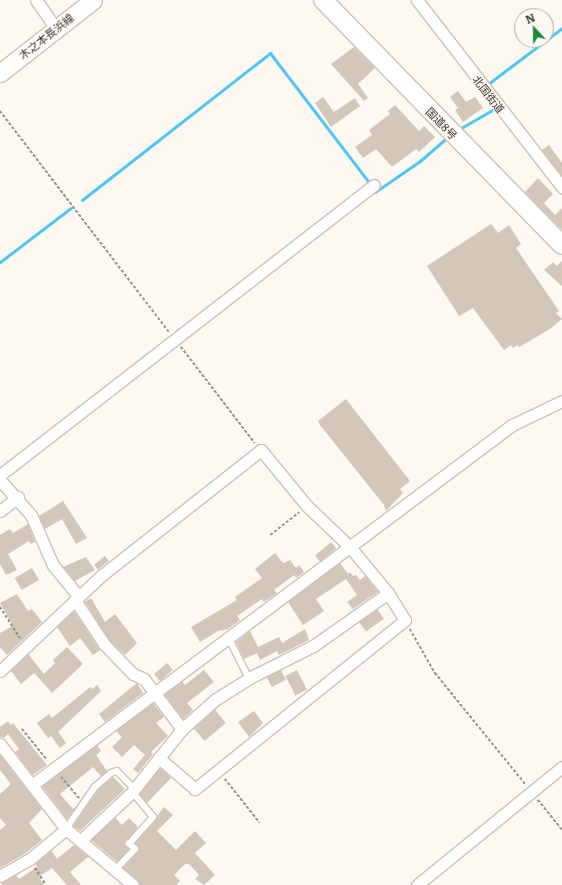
<!DOCTYPE html>
<html>
<head>
<meta charset="utf-8">
<style>
	body { margin:0 }
	#map { position:relative; width:562px; height:885px; overflow:hidden; background:#fef8f3; font-family:Literata,"Noto Sans JP",serif }
	div>[style] { position:absolute }
	.stream>* { height:3px; margin:-1.5px; padding:0 1.5px; transform-origin:1.5px; border-radius:1.5px; background:#4fc7f3 }
	.building>* { inset:0; background:#d2c7b9; transform-origin:0 0 }
	.path>* { height:1.5px; margin-top:-0.75px; transform-origin:0; background:repeating-linear-gradient(90deg,#99938e 0 3px,transparent 0 5px) }
	.roads { filter:drop-shadow(1px 0 #cfc2b6) drop-shadow(-1px 0 #cfc2b6) drop-shadow(0 1px #cfc2b6) drop-shadow(0 -1px #cfc2b6) }
	.service>* { height:5.5px; margin:-2.75px; padding:0 2.75px; transform-origin:2.75px; border-radius:2.75px; background:#fff }
	.minor>* { height:11px; margin:-5.5px; padding:0 5.5px; transform-origin:5.5px; border-radius:5.5px; background:#fff }
	.primary>* { height:17px; margin:-8.5px; padding:0 8.5px; transform-origin:8.5px; border-radius:8.5px; background:#fff }
	.trunk>* { height:18px; margin:-9px; padding:0 9px; transform-origin:9px; border-radius:9px; background:#fff }
	span { translate:-50% -50%; white-space:nowrap; text-align:center; line-height:1.15; -webkit-text-stroke:3px #fef8f3; paint-order:stroke }
	.street-label { font-size:11px; color:#3e3934 }
	.north { position:absolute; left:514px; top:8px; width:40px; height:40px; box-sizing:border-box; background:#fef8f3; border:1px solid #b1aca7; border-radius:50%; rotate:338deg; font-size:11px; font-weight:700; line-height:16px; text-align:center; color:#3e3934 }
	.north::after { content:''; display:block; margin:auto; width:14px; height:18px; background:#158943; clip-path:polygon(50% 0,100% 100%,50% 72%,0 100%) }
</style>
</head>
<body>
<div id="map">
	<div class="stream">
		<div style="left:488px;top:84px;width:93px;rotate:-37.1deg"></div>
		<div style="left:461px;top:128px;width:39px;rotate:-30deg"></div>
		<div style="left:375px;top:192px;width:55px;rotate:-34.6deg"></div>
		<div style="left:420px;top:161px;width:33px;rotate:-41deg"></div>
		<div style="left:82px;top:200px;width:239px;rotate:-38deg"></div>
		<div style="left:270px;top:53px;width:161px;rotate:52.6deg"></div>
		<div style="left:0;top:262px;width:89px;rotate:-37.3deg"></div>
	</div>
	<div class="building">
		<div style="clip-path:polygon(354px 47px,375px 68px,358px 84px,368px 98px,364px 101px,331px 64px)"></div>
		<div style="clip-path:polygon(458px 91px,466px 102px,475px 97px,483px 108px,463px 122px,455px 110px,458px 108px,450px 97px)"></div>
		<div style="clip-path:polygon(323px 97px,334px 112px,355px 98px,360px 106px,331px 127px,315px 103px)"></div>
		<div style="clip-path:polygon(395px 105px,419px 131px,424px 126px,435px 137px,419px 152px,416px 149px,392px 167px,376px 149px,363px 158px,355px 147px,372px 135px,369px 130px,390px 114px,388px 111px)"></div>
		<div style="clip-path:polygon(549px 145px,562px 163px,562px 176px,542px 150px)"></div>
		<div style="clip-path:polygon(538px 178px,553px 194px,544px 203px,555px 215px,562px 208px,562px 230px,525px 192px)"></div>
		<div style="clip-path:polygon(491px 224px,498px 233px,509px 225px,521px 244px,516px 248px,559px 311px,556px 313px,562px 319px,550px 329px,519px 347px,517px 345px,513px 348px,511px 345px,504px 350px,473px 308px,459px 316px,427px 266px)"></div>
		<div style="clip-path:polygon(562px 261px,562px 286px,544px 270px,553px 262px,557px 266px)"></div>
		<div style="clip-path:polygon(346px 399px,410px 481px,400px 489px,403px 493px,386px 511px,384px 505px,320px 425px,318px 421px)"></div>
		<div style="clip-path:polygon(63px 501px,87px 538px,76px 544px,62px 519px,45px 529px,39px 516px)"></div>
		<div style="clip-path:polygon(28px 524px,35px 542px,31px 544px,29px 541px,8px 554px,17px 570px,6px 575px,0 564px,0 535px,10px 529px,13px 533px)"></div>
		<div style="left:331px;top:542px;width:8px;height:21px;rotate:50deg"></div>
		<div style="clip-path:polygon(275px 553px,282px 562px,284px 563px,290px 560px,296px 568px,299px 565px,304px 572px,296px 578px,294px 575px,274px 590px,277px 593px,264px 602px,262px 599px,237px 616px,240px 620px,228px 629px,218px 631px,200px 642px,191px 627px,237px 600px,235px 597px,262px 578px,255px 569px)"></div>
		<div style="left:105px;top:556px;width:6px;height:14px;rotate:51deg"></div>
		<div style="clip-path:polygon(86px 557px,95px 570px,75px 581px,63px 567px)"></div>
		<div style="clip-path:polygon(340px 563px,348px 574px,350px 572px,353px 576px,356px 575px,360px 580px,365px 576px,378px 592px,353px 609px,347px 602px,357px 595px,346px 579px,316px 599px,324px 611px,303px 625px,288px 602px)"></div>
		<div style="left:32px;top:568px;width:14px;height:20px;rotate:60deg"></div>
		<div style="clip-path:polygon(17px 594px,28px 611px,32px 609px,42px 622px,7px 655px,0 647px,0 633px,13px 626px,0 603px)"></div>
		<div style="clip-path:polygon(91px 598px,105px 622px,115px 614px,137px 643px,125px 655px,109px 640px,85px 602px)"></div>
		<div style="left:377px;top:609px;width:12px;height:22px;rotate:55deg"></div>
		<div style="clip-path:polygon(74px 611px,100px 650px,93px 655px,80px 638px,70px 646px,57px 627px)"></div>
		<div style="clip-path:polygon(305px 629px,309px 640px,279px 655px,277px 651px,260px 660px,257px 653px,244px 659px,236px 642px,250px 631px,258px 647px,279px 637px,282px 643px)"></div>
		<div style="clip-path:polygon(67px 647px,83px 664px,52px 693px,34px 673px,21px 684px,11px 671px,28px 654px,44px 674px,55px 663px,53px 660px)"></div>
		<div style="left:167px;top:663px;width:9px;height:17px;rotate:49deg"></div>
		<div style="clip-path:polygon(204px 670px,214px 682px,187px 703px,193px 710px,183px 719px,164px 694px,182px 681px,185px 685px)"></div>
		<div style="left:281px;top:670px;width:11px;height:16px;rotate:63deg"></div>
		<div style="left:297px;top:670px;width:22px;height:13px;rotate:63deg"></div>
		<div style="clip-path:polygon(137px 683px,143px 693px,105px 722px,99px 714px)"></div>
		<div style="clip-path:polygon(97px 685px,101px 691px,58px 732px,66px 743px,60px 748px,51px 736px,48px 738px,37px 723px,49px 714px,52px 718px,90px 687px,92px 689px)"></div>
		<div style="clip-path:polygon(153px 703px,164px 717px,156px 723px,168px 736px,151px 752px,153px 754px,138px 773px,133px 769px,145px 755px,134px 745px,122px 757px,112px 747px,122px 737px,116px 731px)"></div>
		<div style="left:215px;top:710px;width:17px;height:28px;rotate:50deg"></div>
		<div style="clip-path:polygon(254px 711px,263px 723px,249px 737px,238px 722px)"></div>
		<div style="clip-path:polygon(8px 721px,11px 725px,13px 723px,47px 765px,33px 775px,15px 752px,19px 749px,8px 734px,4px 738px,0 737px,0 727px)"></div>
		<div style="clip-path:polygon(97px 745px,101px 751px,96px 755px,107px 771px,101px 776px,93px 767px,60px 794px,73px 809px,77px 806px,67px 819px,42px 786px)"></div>
		<div style="clip-path:polygon(0 755px,42px 809px,29px 823px,42px 840px,26px 853px,0 868px,0 830px,6px 825px,0 818px,0 794px,11px 784px,0 770px)"></div>
		<div style="clip-path:polygon(160px 768px,171px 778px,147px 803px,139px 794px)"></div>
		<div style="clip-path:polygon(113px 777px,125px 789px,80px 831px,73px 826px,98px 790px)"></div>
		<div style="clip-path:polygon(164px 807px,173px 815px,157px 831px,176px 850px,195px 831px,206px 843px,195px 853px,215px 875px,204px 885px,195px 879px,199px 875px,189px 864px,185px 864px,174px 875px,180px 881px,176px 885px,140px 885px,137px 880px,123px 868px,138px 852px,139px 847px,135px 844px)"></div>
		<div style="clip-path:polygon(115px 817px,122px 825px,129px 818px,138px 827px,125px 843px,129px 849px,117px 862px,91px 840px)"></div>
		<div style="clip-path:polygon(74px 845px,96px 863px,88px 857px,70px 872px,81px 885px,67px 885px,52px 868px,39px 877px,44px 885px,2px 885px,1px 883px,16px 875px,19px 879px,37px 867px,35px 864px,51px 850px,57px 859px)"></div>
	</div>
	<div class="path">
		<div style="left:0;top:111px;width:278px;rotate:52.6deg"></div>
		<div style="left:181px;top:347px;width:121px;rotate:52.4deg"></div>
		<div style="left:270px;top:535px;width:37px;rotate:-38deg"></div>
		<div style="left:0;top:607px;width:37px;rotate:57deg"></div>
		<div style="left:410px;top:629px;width:51px;rotate:60.4deg"></div>
		<div style="left:435px;top:673px;width:144px;rotate:50.9deg"></div>
		<div style="left:22px;top:729px;width:40px;rotate:51deg"></div>
		<div style="left:61px;top:777px;width:28px;rotate:49deg"></div>
		<div style="left:225px;top:779px;width:56px;rotate:51.5deg"></div>
		<div style="left:538px;top:800px;width:38px;rotate:51deg"></div>
		<div style="left:35px;top:868px;width:20px;rotate:57deg"></div>
	</div>
	<div class="roads">
		<div class="service">
			<div style="left:229px;top:638px;width:45px;rotate:63.4deg"></div>
			<div style="left:66px;top:829px;width:51px;rotate:-55.4deg"></div>
			<div style="left:95px;top:787px;width:21px;rotate:-41deg"></div>
			<div style="left:111px;top:773px;width:6px;rotate:-18deg"></div>
			<div style="left:117px;top:771px;width:24px;rotate:45deg"></div>
			<div style="left:115px;top:870px;width:29px;rotate:-46deg"></div>
			<div style="left:135px;top:849px;width:8px;rotate:-140deg"></div>
			<div style="left:129px;top:844px;width:36px;rotate:-48deg"></div>
			<div style="left:153px;top:817px;width:33px;rotate:-130deg"></div>
		</div>
		<div class="minor">
			<div style="left:36px;top:0;width:35px;rotate:55deg"></div>
			<div style="left:417px;top:0;width:237px;rotate:52.2deg"></div>
			<div style="left:0;top:475px;width:473px;rotate:-37.8deg"></div>
			<div style="left:0;top:480px;width:47px;rotate:48.5deg"></div>
			<div style="left:31px;top:515px;width:55px;rotate:66.3deg"></div>
			<div style="left:53px;top:565px;width:41px;rotate:50.9deg"></div>
			<div style="left:0;top:511px;width:23px;rotate:-38deg"></div>
			<div style="left:75px;top:600px;width:53px;rotate:56.6deg"></div>
			<div style="left:104px;top:644px;width:42px;rotate:46deg"></div>
			<div style="left:133px;top:674px;width:12px;rotate:24deg"></div>
			<div style="left:144px;top:679px;width:63px;rotate:52.8deg"></div>
			<div style="left:0;top:671px;width:140px;rotate:-43.3deg"></div>
			<div style="left:102px;top:575px;width:202px;rotate:-38.2deg"></div>
			<div style="left:261px;top:450px;width:72px;rotate:50.6deg"></div>
			<div style="left:307px;top:506px;width:59px;rotate:43.6deg"></div>
			<div style="left:350px;top:547px;width:60px;rotate:50.4deg"></div>
			<div style="left:388px;top:593px;width:32px;rotate:58deg"></div>
			<div style="left:405px;top:620px;width:270px;rotate:141.2deg"></div>
			<div style="left:195px;top:789px;width:48px;rotate:-139.3deg"></div>
			<div style="left:0;top:744px;width:108px;rotate:52.2deg"></div>
			<div style="left:66px;top:829px;width:87px;rotate:39.9deg"></div>
			<div style="left:32px;top:785px;width:600px;rotate:-36.87deg"></div>
			<div style="left:512px;top:425px;width:55px;rotate:-25.6deg"></div>
			<div style="left:81px;top:840px;width:70px;rotate:-43.3deg"></div>
			<div style="left:132px;top:792px;width:80px;rotate:-51.6deg"></div>
			<div style="left:182px;top:729px;width:45px;rotate:-41.4deg"></div>
			<div style="left:216px;top:699px;width:39px;rotate:-32deg"></div>
			<div style="left:249px;top:678px;width:72px;rotate:-26.6deg"></div>
			<div style="left:313px;top:646px;width:92px;rotate:-35.2deg"></div>
			<div style="left:0;top:876px;width:34px;rotate:-30deg"></div>
			<div style="left:30px;top:859px;width:47px;rotate:-39.8deg"></div>
			<div style="left:417px;top:885px;width:187px;rotate:-39.1deg"></div>
		</div>
		<div class="primary">
			<div style="left:0;top:73px;width:118px;rotate:-38.1deg"></div>
		</div>
		<div class="trunk">
			<div style="left:323px;top:0;width:342px;rotate:45.7deg"></div>
		</div>
	</div>
	<div class="street-label">
		<span style="left:46px;top:36px;rotate:-38deg">木之本長浜線</span>
		<span style="left:489px;top:94px;rotate:52deg">北国街道</span>
		<span style="left:442px;top:123px;rotate:46deg">国道8号</span>
	</div>
	<div class="north">N</div>
</div>
</body>
</html>
